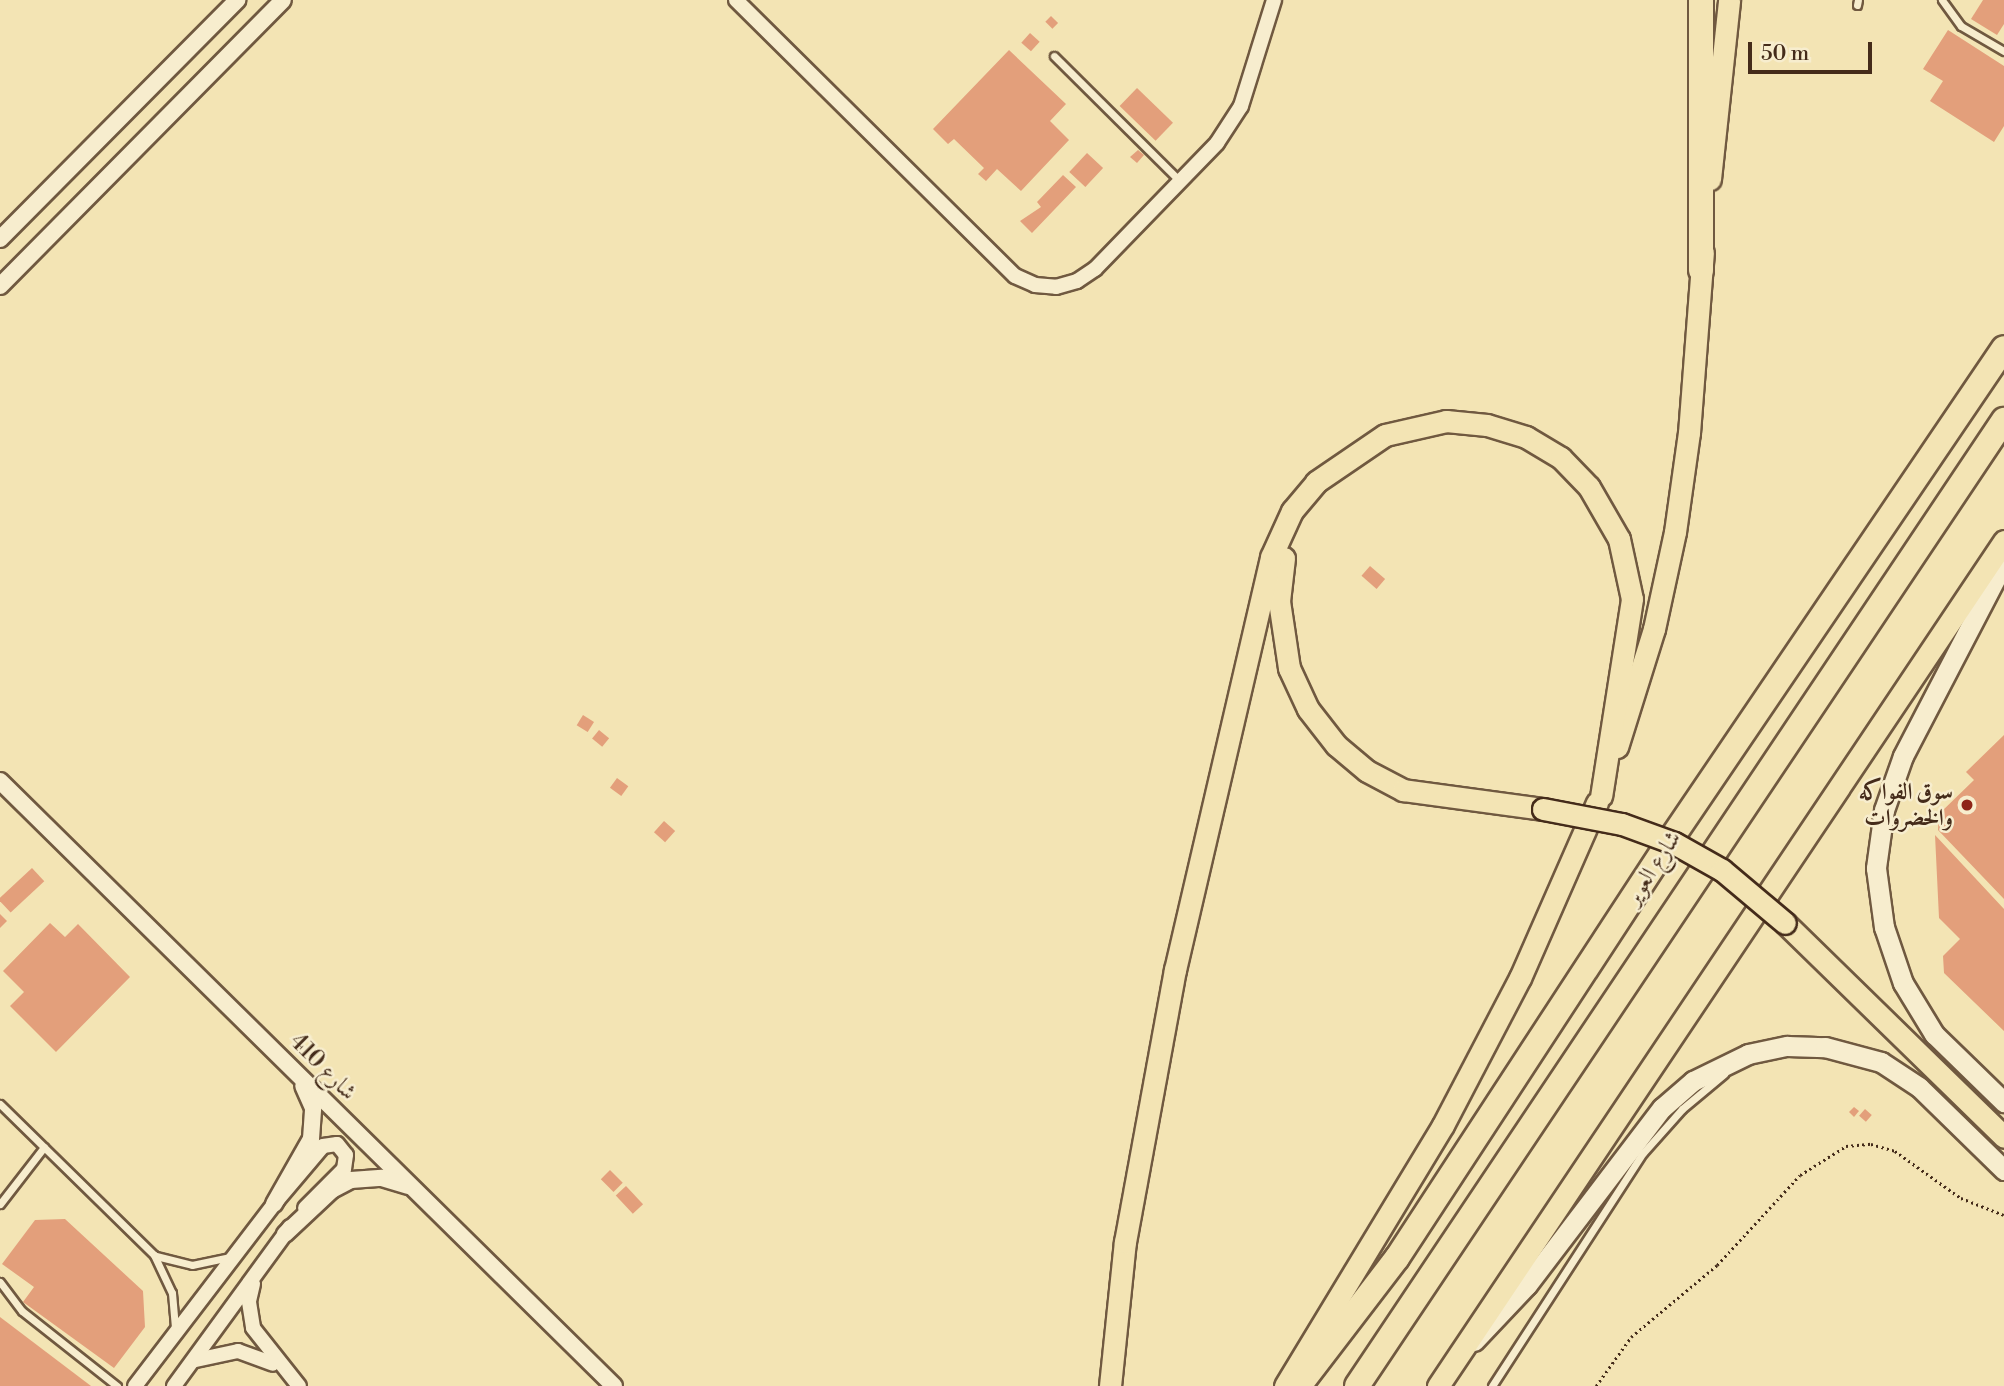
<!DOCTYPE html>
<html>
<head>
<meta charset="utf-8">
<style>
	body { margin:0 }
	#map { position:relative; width:2004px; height:1386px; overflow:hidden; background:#f3e4b4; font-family:"Libre Bodoni",Amiri,serif }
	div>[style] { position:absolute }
	.building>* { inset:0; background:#e39f7b; transform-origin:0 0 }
	.path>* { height:2.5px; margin-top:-1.25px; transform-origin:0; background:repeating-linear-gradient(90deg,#442b1a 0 2px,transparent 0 5.5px) }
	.roads { filter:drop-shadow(2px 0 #705940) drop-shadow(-2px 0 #705940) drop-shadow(0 2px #705940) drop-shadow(0 -2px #705940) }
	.service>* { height:7px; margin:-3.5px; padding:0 3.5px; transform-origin:3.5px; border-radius:3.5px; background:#f7edce }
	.minor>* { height:14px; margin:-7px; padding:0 7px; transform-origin:7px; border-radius:7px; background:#f7edce }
	.tertiary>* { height:16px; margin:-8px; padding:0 8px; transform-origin:8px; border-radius:8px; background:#f7edce }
	.secondary>* { height:19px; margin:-9.5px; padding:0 9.5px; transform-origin:9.5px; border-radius:9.5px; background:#f7edce }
	.primary>* { height:21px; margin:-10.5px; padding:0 10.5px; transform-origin:10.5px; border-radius:10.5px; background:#f3e4b4 }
	.motorway>* { height:24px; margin:-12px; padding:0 12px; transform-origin:12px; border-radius:12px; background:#f3e4b4 }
	.bridges { filter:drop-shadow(2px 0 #442b1a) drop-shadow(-2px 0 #442b1a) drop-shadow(0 2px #442b1a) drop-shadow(0 -2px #442b1a) }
	.primary-bridge>* { height:21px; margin:-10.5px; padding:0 10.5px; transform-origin:10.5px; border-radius:10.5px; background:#f3e4b4 }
	.dots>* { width:19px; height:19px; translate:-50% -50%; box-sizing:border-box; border:4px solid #f7edce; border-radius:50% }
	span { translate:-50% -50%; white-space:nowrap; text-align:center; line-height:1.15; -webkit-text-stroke:5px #f7edce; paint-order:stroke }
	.poi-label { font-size:23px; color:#442b1a; font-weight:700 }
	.right { translate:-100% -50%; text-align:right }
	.street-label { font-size:23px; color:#442b1a }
	.scale { position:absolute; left:1748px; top:42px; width:124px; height:32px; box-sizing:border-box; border:4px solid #442b1a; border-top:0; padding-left:9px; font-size:21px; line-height:24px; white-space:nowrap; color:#442b1a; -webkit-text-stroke:5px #f7edce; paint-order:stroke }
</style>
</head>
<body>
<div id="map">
	<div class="building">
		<div style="clip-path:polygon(1983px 0,2004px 0,2004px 24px,1997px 35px,1971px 19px)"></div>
		<div style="left:1051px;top:16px;width:10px;height:8px;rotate:45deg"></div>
		<div style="clip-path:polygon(1948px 30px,2004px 66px,2004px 126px,1994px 142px,1930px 101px,1943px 81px,1923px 69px)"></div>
		<div style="left:1030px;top:33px;width:13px;height:13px;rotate:42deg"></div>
		<div style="clip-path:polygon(1009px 50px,1066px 104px,1050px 121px,1069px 140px,1021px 191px,997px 169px,986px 181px,978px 174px,984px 168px,954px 139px,948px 144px,933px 129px)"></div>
		<div style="left:1137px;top:88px;width:50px;height:25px;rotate:44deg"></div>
		<div style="clip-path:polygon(1138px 150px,1144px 155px,1137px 163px,1130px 157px)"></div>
		<div style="left:1087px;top:153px;width:22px;height:26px;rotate:43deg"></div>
		<div style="clip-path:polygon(1063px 175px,1076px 187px,1032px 233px,1020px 221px,1041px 207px,1037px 202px)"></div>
		<div style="left:1370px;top:566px;width:20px;height:13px;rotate:41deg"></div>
		<div style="left:583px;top:715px;width:13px;height:12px;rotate:32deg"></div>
		<div style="left:599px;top:730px;width:13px;height:11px;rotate:39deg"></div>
		<div style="clip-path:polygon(2004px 735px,2004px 899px,1938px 830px,1939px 814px,1974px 780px,1966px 772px)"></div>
		<div style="left:617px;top:778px;width:14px;height:12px;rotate:36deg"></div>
		<div style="left:664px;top:821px;width:15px;height:15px;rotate:42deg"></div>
		<div style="clip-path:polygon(1935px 835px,2004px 909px,2004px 1031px,1944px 973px,1943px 956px,1960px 939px,1939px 918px)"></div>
		<div style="left:32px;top:868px;width:18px;height:46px;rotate:47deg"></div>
		<div style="clip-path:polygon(0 914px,7px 921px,0 928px)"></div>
		<div style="clip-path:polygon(50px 923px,65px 937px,78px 924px,130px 977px,56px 1052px,10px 1006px,24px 992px,3px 971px)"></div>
		<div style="clip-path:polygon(1854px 1107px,1859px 1111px,1854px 1117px,1849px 1112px)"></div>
		<div style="left:1865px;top:1109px;width:9px;height:9px;rotate:41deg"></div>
		<div style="left:610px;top:1170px;width:18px;height:13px;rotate:45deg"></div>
		<div style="left:626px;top:1186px;width:25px;height:14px;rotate:47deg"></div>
		<div style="clip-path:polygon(65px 1219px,143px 1291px,145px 1327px,114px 1368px,23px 1302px,34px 1287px,2px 1264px,35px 1220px)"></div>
		<div style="clip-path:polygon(0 1317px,91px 1386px,0 1386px)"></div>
	</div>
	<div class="path">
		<div style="left:1596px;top:1386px;width:60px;rotate:-54.5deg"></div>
		<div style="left:1631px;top:1337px;width:112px;rotate:-39.9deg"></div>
		<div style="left:1717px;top:1265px;width:122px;rotate:-47.3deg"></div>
		<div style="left:1800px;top:1175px;width:54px;rotate:-32.2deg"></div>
		<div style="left:1846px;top:1146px;width:25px;rotate:-5deg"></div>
		<div style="left:1871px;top:1144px;width:25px;rotate:16deg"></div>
		<div style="left:1895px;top:1151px;width:81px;rotate:35.5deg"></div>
		<div style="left:1961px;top:1198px;width:46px;rotate:21.6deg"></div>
	</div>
	<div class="roads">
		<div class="service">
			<div style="left:1942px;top:0;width:32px;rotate:54deg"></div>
			<div style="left:1961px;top:26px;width:50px;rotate:30.2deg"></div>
			<div style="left:1857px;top:5px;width:5px;rotate:-79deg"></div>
			<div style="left:1054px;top:56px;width:177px;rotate:44.8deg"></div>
			<div style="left:0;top:1104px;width:216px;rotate:44.4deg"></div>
			<div style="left:154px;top:1255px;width:42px;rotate:64.7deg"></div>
			<div style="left:172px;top:1293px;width:36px;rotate:85deg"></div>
			<div style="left:0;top:1204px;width:72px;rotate:-52.3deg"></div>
			<div style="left:156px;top:1256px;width:37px;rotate:14deg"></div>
			<div style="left:192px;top:1265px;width:38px;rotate:-12deg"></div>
			<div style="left:0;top:1282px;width:36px;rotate:53deg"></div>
			<div style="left:22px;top:1311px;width:121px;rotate:38.3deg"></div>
			<div style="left:1492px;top:1386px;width:278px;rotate:-57.1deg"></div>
			<div style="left:1643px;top:1153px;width:59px;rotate:-48.4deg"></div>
			<div style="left:1682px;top:1109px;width:55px;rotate:-39.8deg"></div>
		</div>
		<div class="minor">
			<div style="left:736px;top:0;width:392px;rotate:44.7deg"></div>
			<div style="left:1015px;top:276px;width:22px;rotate:24deg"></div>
			<div style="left:1035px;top:285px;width:21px;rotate:5deg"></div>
			<div style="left:1056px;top:287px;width:22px;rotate:-16deg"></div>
			<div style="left:1077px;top:281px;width:22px;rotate:-34deg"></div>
			<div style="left:1095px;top:269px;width:175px;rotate:-45.9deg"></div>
			<div style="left:1217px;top:143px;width:44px;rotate:-57deg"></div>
			<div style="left:1241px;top:106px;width:111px;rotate:-72.7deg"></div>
			<div style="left:253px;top:1284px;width:18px;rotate:103deg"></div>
			<div style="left:249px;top:1302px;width:26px;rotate:81deg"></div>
			<div style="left:253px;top:1328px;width:74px;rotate:51.6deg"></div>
			<div style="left:196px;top:1360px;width:43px;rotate:-12.1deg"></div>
			<div style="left:238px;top:1351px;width:37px;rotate:20deg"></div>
			<div style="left:135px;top:1386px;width:229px;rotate:-52.6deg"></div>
			<div style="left:274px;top:1204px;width:76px;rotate:-49.8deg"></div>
			<div style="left:323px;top:1146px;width:14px;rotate:-8deg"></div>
			<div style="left:337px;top:1144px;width:14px;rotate:51deg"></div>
			<div style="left:346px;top:1155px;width:14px;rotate:98deg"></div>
			<div style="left:344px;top:1169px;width:55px;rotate:135deg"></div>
			<div style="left:174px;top:1386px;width:197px;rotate:-53.9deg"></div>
		</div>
		<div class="tertiary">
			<div style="left:0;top:239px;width:337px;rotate:-45.2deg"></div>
			<div style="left:0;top:286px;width:402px;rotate:-45.3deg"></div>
			<div style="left:0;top:781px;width:862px;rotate:44.58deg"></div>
			<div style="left:274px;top:1204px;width:75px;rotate:-60.4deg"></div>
			<div style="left:311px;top:1139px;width:31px;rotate:-86deg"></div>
			<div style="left:313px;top:1108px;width:24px;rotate:-114deg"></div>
			<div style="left:285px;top:1234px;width:64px;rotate:-43.1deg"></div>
			<div style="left:332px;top:1190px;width:21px;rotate:-28deg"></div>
			<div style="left:351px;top:1180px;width:31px;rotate:-4deg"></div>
			<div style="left:382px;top:1178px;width:27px;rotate:17deg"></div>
		</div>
		<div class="secondary">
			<div style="left:2004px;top:562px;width:219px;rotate:117.5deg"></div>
			<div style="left:1903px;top:756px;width:57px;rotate:109.4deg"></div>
			<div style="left:1884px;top:810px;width:59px;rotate:97.9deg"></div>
			<div style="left:1876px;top:868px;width:60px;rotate:82.3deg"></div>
			<div style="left:1884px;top:927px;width:59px;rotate:71.3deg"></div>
			<div style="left:1903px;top:983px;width:60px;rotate:58.7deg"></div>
			<div style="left:1934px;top:1034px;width:98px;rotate:44.2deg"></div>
			<div style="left:1474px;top:1341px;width:77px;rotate:-46.6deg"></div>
			<div style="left:1527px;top:1285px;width:223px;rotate:-52.7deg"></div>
			<div style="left:1662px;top:1108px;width:41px;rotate:-41.1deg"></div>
			<div style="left:1693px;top:1081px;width:61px;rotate:-26.1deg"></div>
			<div style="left:1748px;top:1054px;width:40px;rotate:-12deg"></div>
			<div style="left:1787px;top:1046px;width:38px;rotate:2deg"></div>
			<div style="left:1825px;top:1047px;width:58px;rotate:15deg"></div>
			<div style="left:1881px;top:1062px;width:45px;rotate:33.3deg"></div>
			<div style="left:1919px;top:1087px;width:119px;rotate:44.3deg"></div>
		</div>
		<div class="primary">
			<div style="left:1710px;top:179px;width:180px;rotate:-83.9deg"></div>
			<div style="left:1284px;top:558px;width:43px;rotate:96.6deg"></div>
			<div style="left:1279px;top:601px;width:68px;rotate:81.5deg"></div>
			<div style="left:1289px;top:668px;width:45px;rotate:65.1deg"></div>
			<div style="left:1308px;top:709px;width:46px;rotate:52.1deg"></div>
			<div style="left:1336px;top:745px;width:40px;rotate:40deg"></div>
			<div style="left:1367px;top:771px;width:41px;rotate:27.8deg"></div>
			<div style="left:1403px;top:790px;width:141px;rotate:7.7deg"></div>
			<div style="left:1617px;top:747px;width:124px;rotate:-72.6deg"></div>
			<div style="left:1654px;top:629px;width:99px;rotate:-77.8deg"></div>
			<div style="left:1675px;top:532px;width:100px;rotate:-82deg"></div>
			<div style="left:1689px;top:433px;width:181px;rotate:-85.6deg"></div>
			<div style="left:1785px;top:923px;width:306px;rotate:44.3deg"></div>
			<div style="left:1110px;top:1386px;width:145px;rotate:-84.1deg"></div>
			<div style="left:1125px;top:1242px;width:277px;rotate:-79.6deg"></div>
			<div style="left:1175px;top:970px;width:424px;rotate:-76.9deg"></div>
			<div style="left:1271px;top:557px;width:51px;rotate:-65.5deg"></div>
			<div style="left:1292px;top:511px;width:38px;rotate:-50deg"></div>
			<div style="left:1316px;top:482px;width:83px;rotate:-34.3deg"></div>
			<div style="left:1385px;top:435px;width:63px;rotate:-12.9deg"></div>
			<div style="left:1446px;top:421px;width:41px;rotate:5.6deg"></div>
			<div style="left:1487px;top:425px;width:41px;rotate:17.1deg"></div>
			<div style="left:1526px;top:437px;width:41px;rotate:31deg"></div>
			<div style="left:1561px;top:458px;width:40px;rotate:46deg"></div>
			<div style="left:1589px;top:487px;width:60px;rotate:60deg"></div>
			<div style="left:1619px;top:539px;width:61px;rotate:77.8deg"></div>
			<div style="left:1632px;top:599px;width:199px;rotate:98.9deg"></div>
			<div style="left:1285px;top:1386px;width:305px;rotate:-58.8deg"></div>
			<div style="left:1443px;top:1125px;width:166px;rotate:-62.4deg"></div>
			<div style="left:1520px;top:978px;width:191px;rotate:-66.3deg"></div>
			<div style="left:1438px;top:1386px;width:1017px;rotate:-56.18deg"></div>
		</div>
		<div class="motorway">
			<div style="left:1701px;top:270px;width:270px;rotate:-90deg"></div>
			<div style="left:1299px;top:1386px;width:161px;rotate:-52.6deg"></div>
			<div style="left:1397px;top:1258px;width:501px;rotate:-56.82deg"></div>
			<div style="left:1671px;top:839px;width:593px;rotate:-55.85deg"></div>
			<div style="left:1357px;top:1386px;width:1163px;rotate:-56.19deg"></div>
		</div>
	</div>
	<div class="bridges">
		<div class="primary-bridge">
			<div style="left:1543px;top:809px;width:80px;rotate:10.8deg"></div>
			<div style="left:1622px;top:824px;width:55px;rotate:20.1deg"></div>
			<div style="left:1674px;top:843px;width:55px;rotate:29.4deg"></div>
			<div style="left:1722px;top:870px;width:82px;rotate:40.1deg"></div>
		</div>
	</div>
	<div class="dots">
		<div style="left:1967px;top:805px;background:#8f2418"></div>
	</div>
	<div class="poi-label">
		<span class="right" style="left:1953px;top:805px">سوق الفواكه<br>والخضروات</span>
	</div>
	<div class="street-label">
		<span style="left:1653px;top:868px;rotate:-57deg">شارع العوير</span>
		<span style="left:323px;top:1067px;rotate:45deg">شارع 410</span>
	</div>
	<div class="scale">50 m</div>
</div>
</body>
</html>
